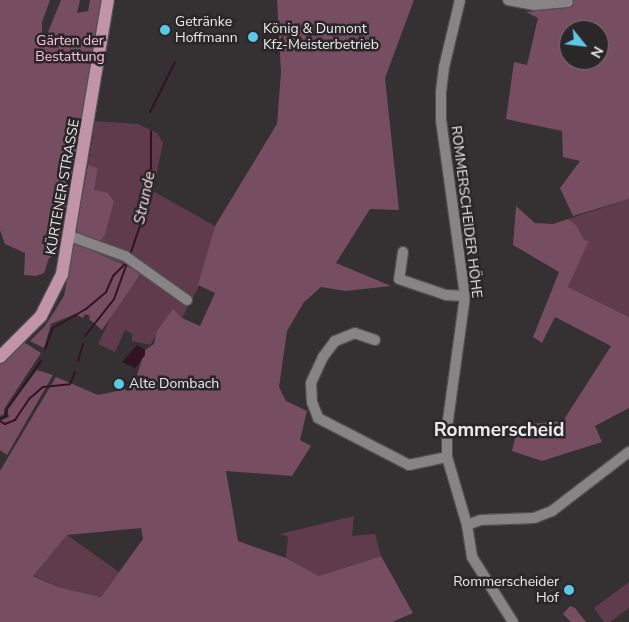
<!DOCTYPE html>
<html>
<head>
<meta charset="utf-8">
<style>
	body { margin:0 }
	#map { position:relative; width:629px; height:622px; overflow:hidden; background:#353032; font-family:"Nunito Sans",sans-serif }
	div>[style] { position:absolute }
	.green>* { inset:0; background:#5f3b4b }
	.forest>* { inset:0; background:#774e61 }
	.water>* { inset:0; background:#341223 }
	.stream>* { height:2px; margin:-1px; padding:0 1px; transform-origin:1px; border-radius:1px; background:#341223 }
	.roads { filter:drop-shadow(1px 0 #524f50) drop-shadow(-1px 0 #524f50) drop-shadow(0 1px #524f50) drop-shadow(0 -1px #524f50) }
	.minor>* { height:10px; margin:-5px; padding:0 5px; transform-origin:5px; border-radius:5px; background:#888385 }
	.major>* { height:12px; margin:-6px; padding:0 6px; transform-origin:6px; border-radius:6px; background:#c294a8 }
	.dots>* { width:14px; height:14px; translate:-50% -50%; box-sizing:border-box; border:2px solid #2b2628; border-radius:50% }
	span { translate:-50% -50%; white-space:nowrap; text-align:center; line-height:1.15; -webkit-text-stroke:5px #2b2628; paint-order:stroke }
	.poi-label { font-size:14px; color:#edeaeb }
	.left { translate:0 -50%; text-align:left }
	.right { translate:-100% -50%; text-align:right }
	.park-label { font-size:14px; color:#fcc2db }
	.street-label { font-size:14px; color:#edeaeb }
	.water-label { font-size:15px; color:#f8dae6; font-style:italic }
	.district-label { font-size:19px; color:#edeaeb; font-weight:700 }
	.north { position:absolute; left:559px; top:20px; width:50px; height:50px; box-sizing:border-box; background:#2b2628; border:1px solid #797476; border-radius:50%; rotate:119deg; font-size:14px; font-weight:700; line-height:20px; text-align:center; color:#edeaeb }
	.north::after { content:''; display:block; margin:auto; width:18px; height:22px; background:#5dc7e8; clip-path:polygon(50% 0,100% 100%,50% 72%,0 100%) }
</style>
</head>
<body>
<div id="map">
	<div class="green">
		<div style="clip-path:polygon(95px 121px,138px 124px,157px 133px,163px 143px,153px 191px,215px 226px,198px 288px,182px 318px,173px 310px,150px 345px,132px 341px,132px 334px,125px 330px,115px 352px,98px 344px,114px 311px,140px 276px,133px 269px,93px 251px,105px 235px,114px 202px,94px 190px,98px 168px,88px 165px)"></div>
		<div style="clip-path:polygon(629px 199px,629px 317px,568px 287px,589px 241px,584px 241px,577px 226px,568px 219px)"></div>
		<div style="clip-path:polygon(354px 516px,352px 536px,375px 534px,381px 556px,319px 576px,286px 558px,288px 537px,280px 534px)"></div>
		<div style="clip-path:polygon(67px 535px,119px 572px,101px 597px,58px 587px,33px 575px)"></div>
		<div style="clip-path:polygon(629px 582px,629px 608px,610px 622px,604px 622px,594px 608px)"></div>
	</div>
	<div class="forest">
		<div style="clip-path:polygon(0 0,50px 0,42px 22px,42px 36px,46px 37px,61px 0,80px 0,77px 13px,88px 11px,90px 0,103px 0,60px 241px,57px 253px,49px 258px,44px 273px,36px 276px,24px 275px,25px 253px,5px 244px,0 230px)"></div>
		<div style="clip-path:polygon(evenodd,277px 0,414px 0,385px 78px,399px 210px,370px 209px,336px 263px,391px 286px,345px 291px,321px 287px,304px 302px,287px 331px,279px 387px,286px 401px,307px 411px,300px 440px,311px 446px,292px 476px,226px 471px,238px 541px,286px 558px,319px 576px,381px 556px,413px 613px,392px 622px,0 622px,0 471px,56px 377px,98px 395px,141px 386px,137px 375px,145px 350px,154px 344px,157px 331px,173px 309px,182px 318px,200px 326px,215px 293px,198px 285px,215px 226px,277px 124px,281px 72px,277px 0,141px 528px,143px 539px,101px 597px,58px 587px,33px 576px,67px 535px,141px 528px)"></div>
		<div style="clip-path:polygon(evenodd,568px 0,629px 0,629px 199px,573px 216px,560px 188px,580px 161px,563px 157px,562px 131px,506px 119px,514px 62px,527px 65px,538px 18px,526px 12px,566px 8px,568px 0,569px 30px,599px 30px,599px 60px,569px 60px,569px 30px)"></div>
		<div style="clip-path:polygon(88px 165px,98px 168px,94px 190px,108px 193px,114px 202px,105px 235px,93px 251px,133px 269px,140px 275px,102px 330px,89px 319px,90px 316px,85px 314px,83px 318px,75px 314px,51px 324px,44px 348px,30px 341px,45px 326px,64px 296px)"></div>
		<div style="clip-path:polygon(516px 206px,535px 223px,553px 224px,568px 219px,577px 226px,584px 240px,589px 241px,568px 287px,629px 317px,629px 408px,595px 426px,602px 442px,542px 461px,512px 451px,518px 425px,563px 421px,611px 346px,555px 317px,542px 343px,533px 337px,559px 272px,513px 245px)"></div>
		<div style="clip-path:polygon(22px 341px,41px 353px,4px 409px,4px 414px,0 416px,0 362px)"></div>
		<div style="clip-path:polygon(37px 370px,53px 375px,7px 455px,0 450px,0 421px,9px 417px,7px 410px)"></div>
		<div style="clip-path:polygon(570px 606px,575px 608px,586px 622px,571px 622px,563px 614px)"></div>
	</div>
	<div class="water">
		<div style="clip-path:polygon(137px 345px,145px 350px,145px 355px,135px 368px,122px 362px)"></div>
	</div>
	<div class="stream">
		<div style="left:150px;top:112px;width:56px;rotate:-63.4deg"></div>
		<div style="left:130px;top:255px;width:40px;rotate:-71.1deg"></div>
		<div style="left:143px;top:217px;width:26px;rotate:-86deg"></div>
		<div style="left:145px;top:191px;width:24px;rotate:-75deg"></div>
		<div style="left:151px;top:168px;width:37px;rotate:-90deg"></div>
		<div style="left:85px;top:336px;width:47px;rotate:-51.9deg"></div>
		<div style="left:114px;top:299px;width:37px;rotate:-70deg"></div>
		<div style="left:45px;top:349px;width:22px;rotate:-69deg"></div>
		<div style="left:53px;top:328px;width:38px;rotate:-30deg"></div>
		<div style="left:86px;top:309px;width:26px;rotate:-40deg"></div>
		<div style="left:106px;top:292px;width:17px;rotate:-66deg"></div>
		<div style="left:113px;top:276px;width:20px;rotate:-45deg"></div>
		<div style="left:78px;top:361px;width:18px;rotate:-74deg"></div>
		<div style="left:0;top:419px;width:7px;rotate:-27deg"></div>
		<div style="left:6px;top:416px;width:7px;rotate:-82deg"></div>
		<div style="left:7px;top:409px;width:59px;rotate:-54.7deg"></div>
		<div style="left:0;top:421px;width:6px;rotate:31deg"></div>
		<div style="left:5px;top:424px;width:11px;rotate:-22deg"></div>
		<div style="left:15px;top:420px;width:25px;rotate:-56deg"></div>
		<div style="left:29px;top:399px;width:18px;rotate:-41deg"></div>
		<div style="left:43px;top:387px;width:27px;rotate:-6deg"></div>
		<div style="left:70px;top:384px;width:13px;rotate:-67deg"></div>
	</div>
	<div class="roads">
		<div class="minor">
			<div style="left:460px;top:0;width:69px;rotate:103.4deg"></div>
			<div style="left:444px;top:67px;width:26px;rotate:97deg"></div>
			<div style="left:441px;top:93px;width:27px;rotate:90deg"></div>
			<div style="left:441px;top:120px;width:178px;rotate:82.2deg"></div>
			<div style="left:465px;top:296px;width:132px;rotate:97.8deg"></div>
			<div style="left:447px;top:427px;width:30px;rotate:90deg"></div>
			<div style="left:447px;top:457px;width:71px;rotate:73.6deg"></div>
			<div style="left:467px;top:525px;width:32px;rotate:81deg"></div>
			<div style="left:472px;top:557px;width:77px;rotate:57.8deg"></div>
			<div style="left:508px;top:0;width:26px;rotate:11deg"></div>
			<div style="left:534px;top:5px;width:34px;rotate:-5deg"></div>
			<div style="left:70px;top:236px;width:59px;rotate:20deg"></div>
			<div style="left:125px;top:256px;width:76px;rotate:35.4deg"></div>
			<div style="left:403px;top:252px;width:27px;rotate:98deg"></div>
			<div style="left:399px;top:279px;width:50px;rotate:18.8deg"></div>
			<div style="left:446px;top:295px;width:19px;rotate:3deg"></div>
			<div style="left:375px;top:340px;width:21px;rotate:-161deg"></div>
			<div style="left:355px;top:333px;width:22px;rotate:158deg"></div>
			<div style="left:335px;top:341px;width:20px;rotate:127deg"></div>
			<div style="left:323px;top:357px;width:29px;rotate:115deg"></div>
			<div style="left:311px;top:383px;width:19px;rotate:87deg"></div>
			<div style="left:312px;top:402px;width:17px;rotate:69deg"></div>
			<div style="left:318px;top:418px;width:102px;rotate:27.3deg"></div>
			<div style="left:409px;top:465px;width:39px;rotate:-12deg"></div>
			<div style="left:467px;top:525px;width:15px;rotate:-20deg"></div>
			<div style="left:481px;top:520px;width:53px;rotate:-2.2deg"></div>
			<div style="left:534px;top:518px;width:19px;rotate:-21deg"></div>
			<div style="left:552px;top:511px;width:97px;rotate:-37.5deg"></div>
		</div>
		<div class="major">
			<div style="left:0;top:357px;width:58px;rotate:-45deg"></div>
			<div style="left:41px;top:316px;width:47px;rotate:-63.4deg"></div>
			<div style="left:62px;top:274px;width:278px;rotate:-80.5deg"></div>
		</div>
	</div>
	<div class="dots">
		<div style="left:165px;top:30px;background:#5dc7e8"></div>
		<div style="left:253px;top:37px;background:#5dc7e8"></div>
		<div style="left:119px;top:384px;background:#5dc7e8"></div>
		<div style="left:569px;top:590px;background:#5dc7e8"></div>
	</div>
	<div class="poi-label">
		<span class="left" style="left:175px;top:30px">Getränke<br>Hoffmann</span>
		<span class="left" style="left:263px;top:37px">König &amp; Dumont<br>Kfz-Meisterbetrieb</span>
		<span class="left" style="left:129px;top:384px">Alte Dombach</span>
		<span class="right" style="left:559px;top:590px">Rommerscheider<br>Hof</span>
	</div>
	<div class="park-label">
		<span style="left:70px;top:49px">Gärten der<br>Bestattung</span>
	</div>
	<div class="street-label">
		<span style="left:63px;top:187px;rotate:-80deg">KÜRTENER STRASSE</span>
		<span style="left:466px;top:212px;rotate:83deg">ROMMERSCHEIDER HÖHE</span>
	</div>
	<div class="water-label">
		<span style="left:145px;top:198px;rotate:-78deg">Strunde</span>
	</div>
	<div class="district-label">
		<span style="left:499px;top:431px">Rommerscheid</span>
	</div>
	<div class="north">N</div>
</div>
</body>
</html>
